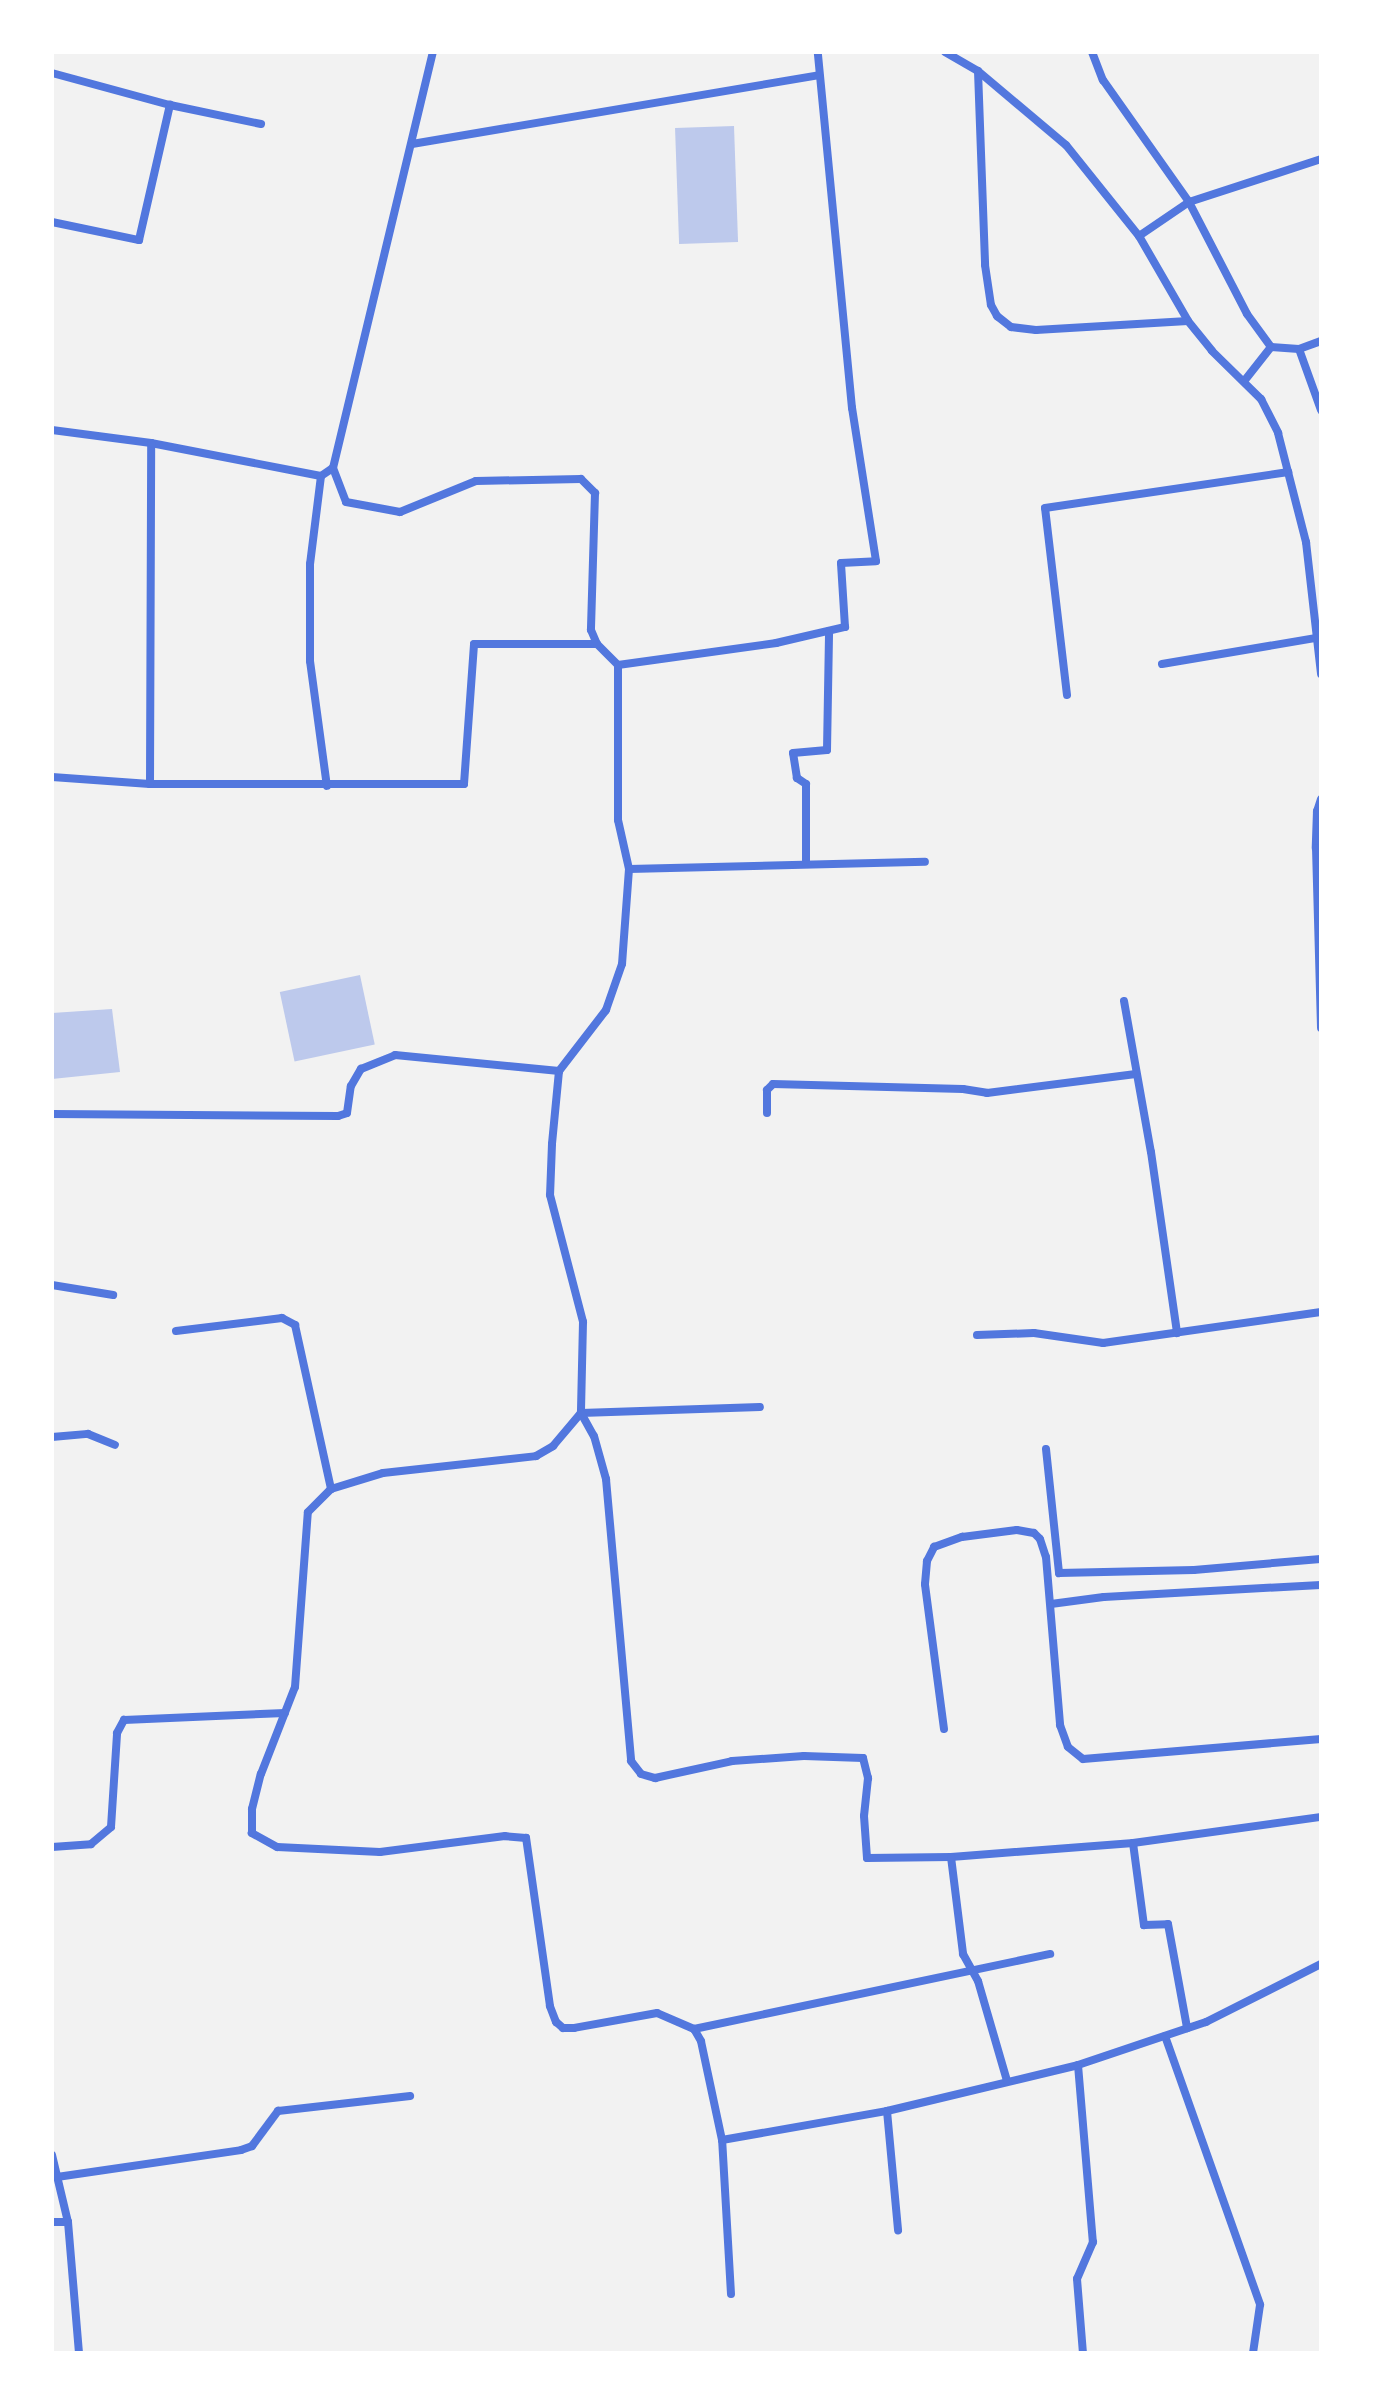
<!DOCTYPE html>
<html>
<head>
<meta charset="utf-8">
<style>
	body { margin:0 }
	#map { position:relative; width:1373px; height:2405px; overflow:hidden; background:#f2f2f2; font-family:"Roboto Serif",serif }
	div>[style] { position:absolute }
	.building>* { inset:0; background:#bdc9ec; transform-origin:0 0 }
	.minor>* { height:8px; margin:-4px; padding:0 4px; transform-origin:4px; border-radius:4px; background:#5277de }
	span { translate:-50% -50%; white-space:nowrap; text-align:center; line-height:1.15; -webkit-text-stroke:6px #fff; paint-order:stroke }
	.frame { position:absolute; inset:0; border:54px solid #fff; pointer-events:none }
</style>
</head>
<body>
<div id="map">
	<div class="building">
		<div style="left:734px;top:126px;width:116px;height:59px;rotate:88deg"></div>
		<div style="left:360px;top:975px;width:71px;height:82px;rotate:78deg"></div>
		<div style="clip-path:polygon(112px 1009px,120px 1072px,52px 1079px,52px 1013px)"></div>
	</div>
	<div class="minor">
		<div style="left:945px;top:52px;width:38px;rotate:30deg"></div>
		<div style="left:978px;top:71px;width:115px;rotate:40.1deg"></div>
		<div style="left:1066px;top:145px;width:117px;rotate:51.3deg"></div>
		<div style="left:1139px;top:236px;width:98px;rotate:60deg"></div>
		<div style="left:1188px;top:321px;width:38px;rotate:51deg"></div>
		<div style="left:1212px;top:351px;width:69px;rotate:44.4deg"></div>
		<div style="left:1261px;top:399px;width:38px;rotate:63deg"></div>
		<div style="left:1278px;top:433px;width:113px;rotate:75.6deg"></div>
		<div style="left:1306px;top:542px;width:133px;rotate:83.5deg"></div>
		<div style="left:1092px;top:52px;width:30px;rotate:69deg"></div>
		<div style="left:1103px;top:80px;width:149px;rotate:54.8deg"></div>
		<div style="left:1189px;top:202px;width:126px;rotate:62.6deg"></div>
		<div style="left:1247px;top:314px;width:41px;rotate:54deg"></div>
		<div style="left:1271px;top:347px;width:28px;rotate:4deg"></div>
		<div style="left:1299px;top:349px;width:23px;rotate:-20deg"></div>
		<div style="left:978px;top:71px;width:194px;rotate:87.9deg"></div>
		<div style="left:985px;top:265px;width:40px;rotate:81.5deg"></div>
		<div style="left:991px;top:305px;width:13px;rotate:61deg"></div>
		<div style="left:997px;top:316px;width:18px;rotate:38deg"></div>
		<div style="left:1011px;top:327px;width:25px;rotate:7deg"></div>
		<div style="left:1036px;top:330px;width:152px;rotate:-3.4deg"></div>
		<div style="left:52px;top:73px;width:122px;rotate:15.2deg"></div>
		<div style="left:170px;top:105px;width:93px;rotate:11.8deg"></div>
		<div style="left:412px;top:144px;width:413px;rotate:-9.6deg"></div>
		<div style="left:52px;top:222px;width:89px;rotate:11.7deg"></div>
		<div style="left:139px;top:240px;width:139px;rotate:-77.1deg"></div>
		<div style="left:1139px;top:236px;width:60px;rotate:-34.2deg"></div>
		<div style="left:1189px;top:202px;width:139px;rotate:-18deg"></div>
		<div style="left:1299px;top:349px;width:65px;rotate:70.2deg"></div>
		<div style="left:1245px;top:380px;width:42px;rotate:-51.8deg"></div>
		<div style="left:52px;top:430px;width:100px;rotate:7.5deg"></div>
		<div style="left:151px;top:443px;width:173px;rotate:11deg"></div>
		<div style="left:321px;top:476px;width:14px;rotate:-34deg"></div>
		<div style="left:333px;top:468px;width:428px;rotate:-76.5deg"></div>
		<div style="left:333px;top:468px;width:36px;rotate:69deg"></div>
		<div style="left:346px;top:502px;width:55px;rotate:10.5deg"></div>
		<div style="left:400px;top:512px;width:82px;rotate:-22.2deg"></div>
		<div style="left:476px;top:481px;width:105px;rotate:-1.1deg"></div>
		<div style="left:581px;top:479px;width:20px;rotate:45deg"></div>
		<div style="left:595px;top:493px;width:137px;rotate:91.7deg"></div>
		<div style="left:591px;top:630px;width:15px;rotate:67deg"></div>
		<div style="left:597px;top:644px;width:30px;rotate:45deg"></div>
		<div style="left:618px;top:665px;width:155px;rotate:90deg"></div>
		<div style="left:618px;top:820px;width:50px;rotate:77.3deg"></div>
		<div style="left:629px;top:869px;width:95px;rotate:94.2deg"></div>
		<div style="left:622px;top:964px;width:49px;rotate:109.2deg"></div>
		<div style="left:606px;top:1010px;width:77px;rotate:127.6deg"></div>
		<div style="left:559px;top:1071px;width:73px;rotate:95.5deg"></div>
		<div style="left:552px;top:1144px;width:51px;rotate:92.2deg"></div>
		<div style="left:550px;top:1195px;width:131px;rotate:75.4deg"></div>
		<div style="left:583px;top:1322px;width:91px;rotate:91.3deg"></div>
		<div style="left:581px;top:1413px;width:179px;rotate:-1.9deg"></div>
		<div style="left:321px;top:476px;width:89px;rotate:97.1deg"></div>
		<div style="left:310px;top:564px;width:97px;rotate:90deg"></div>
		<div style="left:310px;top:661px;width:126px;rotate:82.3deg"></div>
		<div style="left:1162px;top:664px;width:155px;rotate:-9.6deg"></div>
		<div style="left:618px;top:665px;width:160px;rotate:-7.9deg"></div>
		<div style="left:776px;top:643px;width:71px;rotate:-13.1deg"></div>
		<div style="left:845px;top:627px;width:64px;rotate:-93.6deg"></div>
		<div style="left:841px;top:563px;width:35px;rotate:-3deg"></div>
		<div style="left:876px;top:561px;width:155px;rotate:-98.9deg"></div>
		<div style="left:852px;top:408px;width:358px;rotate:-95.5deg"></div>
		<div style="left:1067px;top:695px;width:188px;rotate:-96.7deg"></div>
		<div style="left:1045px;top:508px;width:246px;rotate:-8.4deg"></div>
		<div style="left:52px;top:777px;width:98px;rotate:4.1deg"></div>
		<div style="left:150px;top:784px;width:314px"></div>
		<div style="left:464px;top:784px;width:140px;rotate:-85.9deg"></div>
		<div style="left:474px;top:644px;width:123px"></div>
		<div style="left:150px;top:784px;width:341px;rotate:-89.8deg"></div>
		<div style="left:1321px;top:799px;width:13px;rotate:108deg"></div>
		<div style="left:1317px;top:811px;width:37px;rotate:92deg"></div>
		<div style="left:1316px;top:848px;width:180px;rotate:88.4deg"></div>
		<div style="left:806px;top:864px;width:80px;rotate:-90deg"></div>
		<div style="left:806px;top:784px;width:11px;rotate:-146deg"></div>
		<div style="left:797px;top:778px;width:25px;rotate:-99deg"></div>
		<div style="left:793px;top:753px;width:34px;rotate:-5deg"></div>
		<div style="left:827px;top:750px;width:119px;rotate:-89deg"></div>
		<div style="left:629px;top:869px;width:296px;rotate:-1.4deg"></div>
		<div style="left:1124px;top:1001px;width:153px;rotate:79.9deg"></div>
		<div style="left:1151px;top:1152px;width:183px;rotate:81.8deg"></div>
		<div style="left:767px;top:1113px;width:23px;rotate:-90deg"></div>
		<div style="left:767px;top:1090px;width:8px;rotate:-45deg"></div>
		<div style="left:773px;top:1084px;width:190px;rotate:1.5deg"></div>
		<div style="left:963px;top:1089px;width:24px;rotate:9deg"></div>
		<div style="left:987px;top:1093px;width:150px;rotate:-7.3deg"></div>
		<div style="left:52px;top:1114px;width:286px;rotate:0.4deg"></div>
		<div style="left:338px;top:1116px;width:9px;rotate:-18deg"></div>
		<div style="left:347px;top:1113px;width:27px;rotate:-82deg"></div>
		<div style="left:351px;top:1086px;width:20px;rotate:-60deg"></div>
		<div style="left:361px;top:1069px;width:37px;rotate:-22deg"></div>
		<div style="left:395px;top:1055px;width:165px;rotate:5.6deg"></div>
		<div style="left:52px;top:1285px;width:62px;rotate:9.3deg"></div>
		<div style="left:176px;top:1331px;width:107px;rotate:-7deg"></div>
		<div style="left:282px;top:1318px;width:15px;rotate:28deg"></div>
		<div style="left:295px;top:1325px;width:168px;rotate:77.6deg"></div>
		<div style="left:977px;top:1335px;width:57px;rotate:-2deg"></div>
		<div style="left:1034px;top:1333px;width:70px;rotate:8.2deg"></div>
		<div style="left:1103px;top:1343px;width:220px;rotate:-8.1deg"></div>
		<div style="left:52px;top:1437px;width:36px;rotate:-5deg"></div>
		<div style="left:88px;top:1434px;width:29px;rotate:22deg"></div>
		<div style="left:1046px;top:1449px;width:125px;rotate:84deg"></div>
		<div style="left:1059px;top:1573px;width:135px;rotate:-1.3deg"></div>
		<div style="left:1194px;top:1570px;width:127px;rotate:-5deg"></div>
		<div style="left:1051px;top:1604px;width:53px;rotate:-7.5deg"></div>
		<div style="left:1104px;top:1597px;width:217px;rotate:-3.2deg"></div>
		<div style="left:944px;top:1729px;width:146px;rotate:-97.5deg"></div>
		<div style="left:925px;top:1584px;width:23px;rotate:-85deg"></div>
		<div style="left:927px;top:1561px;width:16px;rotate:-63deg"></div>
		<div style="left:934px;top:1547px;width:30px;rotate:-20deg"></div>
		<div style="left:962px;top:1537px;width:55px;rotate:-7.3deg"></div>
		<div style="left:1017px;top:1530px;width:17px;rotate:10deg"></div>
		<div style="left:1034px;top:1533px;width:8px;rotate:45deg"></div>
		<div style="left:1040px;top:1539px;width:19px;rotate:72deg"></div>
		<div style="left:1046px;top:1557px;width:169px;rotate:85.2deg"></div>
		<div style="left:1060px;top:1725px;width:23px;rotate:70deg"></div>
		<div style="left:1068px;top:1747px;width:19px;rotate:39deg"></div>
		<div style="left:1083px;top:1759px;width:239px;rotate:-4.8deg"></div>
		<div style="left:1133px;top:1843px;width:83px;rotate:82.4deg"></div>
		<div style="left:1144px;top:1925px;width:24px;rotate:-2deg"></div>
		<div style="left:1168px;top:1924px;width:106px;rotate:79.6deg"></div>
		<div style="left:52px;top:1847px;width:39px;rotate:-4deg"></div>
		<div style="left:91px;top:1844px;width:26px;rotate:-40deg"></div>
		<div style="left:111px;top:1827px;width:94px;rotate:-86.3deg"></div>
		<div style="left:117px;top:1733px;width:15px;rotate:-62deg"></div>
		<div style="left:124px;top:1720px;width:161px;rotate:-2.5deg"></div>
		<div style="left:951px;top:1857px;width:183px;rotate:-4.4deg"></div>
		<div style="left:1133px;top:1843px;width:190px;rotate:-7.9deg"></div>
		<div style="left:694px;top:2029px;width:364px;rotate:-11.9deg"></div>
		<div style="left:1165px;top:2036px;width:285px;rotate:70.5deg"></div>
		<div style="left:1260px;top:2305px;width:49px;rotate:98.3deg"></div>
		<div style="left:1078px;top:2065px;width:178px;rotate:85.2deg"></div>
		<div style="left:1093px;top:2242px;width:40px;rotate:113.4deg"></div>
		<div style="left:1077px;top:2279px;width:74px;rotate:85.4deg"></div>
		<div style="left:887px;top:2111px;width:120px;rotate:84.7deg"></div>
		<div style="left:722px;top:2140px;width:168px;rotate:-10deg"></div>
		<div style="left:887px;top:2111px;width:196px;rotate:-13.5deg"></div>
		<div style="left:1078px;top:2065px;width:135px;rotate:-18.6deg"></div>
		<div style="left:1206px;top:2022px;width:129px;rotate:-26.8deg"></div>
		<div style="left:52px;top:2155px;width:69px;rotate:76.6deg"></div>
		<div style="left:68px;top:2222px;width:131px;rotate:85.2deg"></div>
		<div style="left:57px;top:2177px;width:186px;rotate:-8.3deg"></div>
		<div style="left:241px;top:2150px;width:12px;rotate:-20deg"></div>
		<div style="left:252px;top:2146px;width:44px;rotate:-53.4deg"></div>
		<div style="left:278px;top:2111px;width:133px;rotate:-6.5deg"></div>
		<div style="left:52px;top:2222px;width:16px"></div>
		<div style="left:731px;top:2294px;width:154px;rotate:-93.3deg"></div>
		<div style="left:722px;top:2140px;width:101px;rotate:-102deg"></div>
		<div style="left:701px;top:2041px;width:14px;rotate:-120deg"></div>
		<div style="left:694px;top:2029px;width:40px;rotate:-156.6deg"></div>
		<div style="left:657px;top:2013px;width:84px;rotate:169.8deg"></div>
		<div style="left:574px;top:2028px;width:11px;rotate:180deg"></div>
		<div style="left:563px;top:2028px;width:9px;rotate:-139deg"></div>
		<div style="left:556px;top:2022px;width:17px;rotate:-111deg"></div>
		<div style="left:550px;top:2006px;width:170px;rotate:-98.1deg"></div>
		<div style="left:526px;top:1838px;width:21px;rotate:-175deg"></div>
		<div style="left:505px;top:1836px;width:126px;rotate:172.7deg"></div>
		<div style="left:380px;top:1852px;width:103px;rotate:-177.2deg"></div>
		<div style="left:277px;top:1847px;width:29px;rotate:-151deg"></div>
		<div style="left:252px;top:1833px;width:24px;rotate:-90deg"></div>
		<div style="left:252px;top:1809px;width:36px;rotate:-76deg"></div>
		<div style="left:261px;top:1774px;width:93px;rotate:-68.7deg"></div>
		<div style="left:295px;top:1687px;width:175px;rotate:-85.8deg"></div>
		<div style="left:308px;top:1512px;width:33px;rotate:-45deg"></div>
		<div style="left:331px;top:1489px;width:54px;rotate:-17.1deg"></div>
		<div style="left:383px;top:1473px;width:154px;rotate:-6.3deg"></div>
		<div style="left:536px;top:1456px;width:20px;rotate:-30deg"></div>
		<div style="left:553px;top:1446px;width:43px;rotate:-49.7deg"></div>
		<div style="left:581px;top:1413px;width:26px;rotate:61deg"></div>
		<div style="left:594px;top:1436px;width:45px;rotate:74.4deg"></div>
		<div style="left:606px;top:1479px;width:283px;rotate:84.9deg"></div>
		<div style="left:631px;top:1761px;width:16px;rotate:52deg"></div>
		<div style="left:641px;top:1774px;width:15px;rotate:16deg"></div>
		<div style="left:655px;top:1778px;width:79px;rotate:-12.4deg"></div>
		<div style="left:732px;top:1761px;width:72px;rotate:-4deg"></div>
		<div style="left:804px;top:1756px;width:59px;rotate:1.9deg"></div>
		<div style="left:863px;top:1758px;width:21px;rotate:76deg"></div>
		<div style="left:868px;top:1778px;width:38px;rotate:96deg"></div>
		<div style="left:864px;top:1816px;width:42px;rotate:85.9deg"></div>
		<div style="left:867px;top:1858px;width:84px;rotate:-0.7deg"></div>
		<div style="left:951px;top:1857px;width:98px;rotate:82.9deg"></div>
		<div style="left:963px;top:1954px;width:31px;rotate:61deg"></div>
		<div style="left:978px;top:1981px;width:104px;rotate:73.8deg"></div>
	</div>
	<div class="frame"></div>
</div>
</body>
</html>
